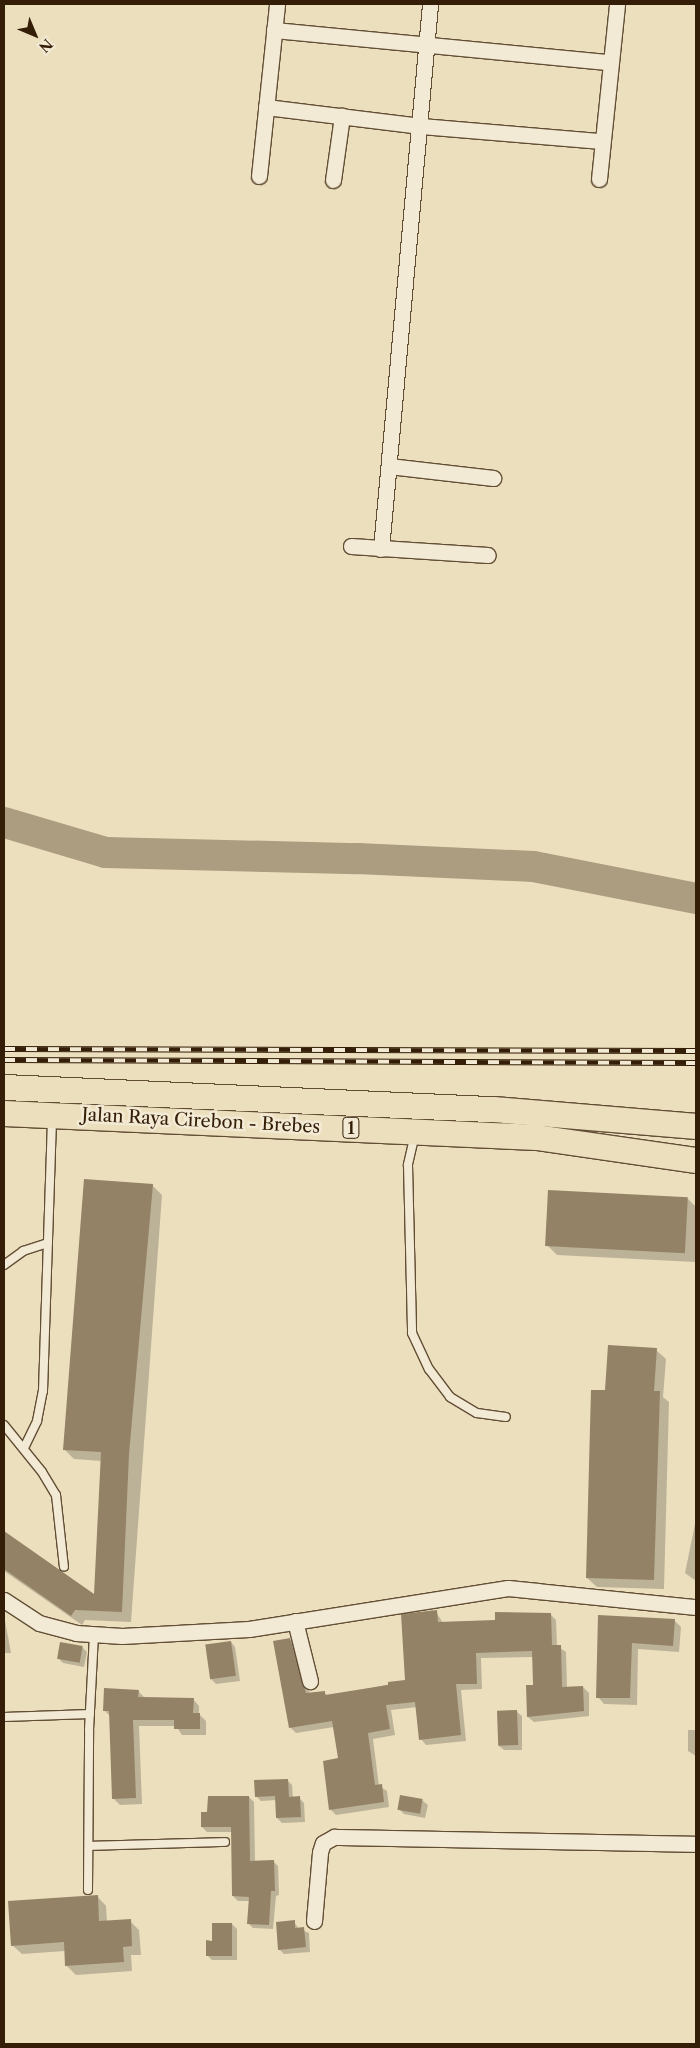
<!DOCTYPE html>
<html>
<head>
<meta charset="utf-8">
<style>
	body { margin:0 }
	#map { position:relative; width:700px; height:2048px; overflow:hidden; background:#ecdfbe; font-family:"Libre Caslon Text",serif }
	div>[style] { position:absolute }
	.shadow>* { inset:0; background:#0003 }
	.river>* { height:31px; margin:-15.5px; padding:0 15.5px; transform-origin:15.5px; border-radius:15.5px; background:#ad9d80 }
	.building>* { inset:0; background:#948266; transform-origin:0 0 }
	.roads { filter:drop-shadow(1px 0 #624e35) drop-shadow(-1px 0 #624e35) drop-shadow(0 1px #624e35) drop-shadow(0 -1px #624e35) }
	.service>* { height:8px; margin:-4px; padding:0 4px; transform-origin:4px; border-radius:4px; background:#f3ead5 }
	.minor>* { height:15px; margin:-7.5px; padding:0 7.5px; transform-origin:7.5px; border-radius:7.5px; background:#f3ead5 }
	.trunk>* { height:25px; margin:-12.5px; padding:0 12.5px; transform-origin:12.5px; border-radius:12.5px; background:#ecdfbe }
	.rail>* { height:5.5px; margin-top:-2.75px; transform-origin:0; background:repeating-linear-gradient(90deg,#f3ead5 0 11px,#341e07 0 22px); box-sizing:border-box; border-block:1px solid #341e07 }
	span { translate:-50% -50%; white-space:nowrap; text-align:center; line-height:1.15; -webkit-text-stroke:5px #f3ead5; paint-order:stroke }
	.shield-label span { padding:1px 4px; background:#f3ead5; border:1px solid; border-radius:4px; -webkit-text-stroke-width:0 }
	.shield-label { font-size:16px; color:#341e07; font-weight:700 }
	.street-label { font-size:18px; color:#341e07 }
	.frame { position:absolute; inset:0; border:5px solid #341e07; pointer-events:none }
	.north { position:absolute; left:10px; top:10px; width:50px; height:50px; -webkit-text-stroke:4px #f3ead5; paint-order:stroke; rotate:135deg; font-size:14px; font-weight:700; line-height:20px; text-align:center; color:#341e07 }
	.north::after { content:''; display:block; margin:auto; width:18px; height:22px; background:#341e07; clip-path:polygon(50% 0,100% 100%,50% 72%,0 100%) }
</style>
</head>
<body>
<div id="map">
	<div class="shadow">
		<div style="clip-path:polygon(152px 1185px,162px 1195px,131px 1622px,85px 1620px,82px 1625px,4px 1571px,4px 1532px,96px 1596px,102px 1461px,74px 1459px,64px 1449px)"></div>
		<div style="clip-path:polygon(688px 1199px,696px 1207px,695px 1262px,557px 1255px,547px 1245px)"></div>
		<div style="clip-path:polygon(656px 1350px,666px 1359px,663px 1397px,669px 1402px,664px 1589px,597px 1587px,587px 1578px,606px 1391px)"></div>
		<div style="clip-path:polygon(696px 1519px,696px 1581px,685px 1573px)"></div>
		<div style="clip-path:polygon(436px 1612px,443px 1623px,496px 1621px,550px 1614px,556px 1620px,557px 1646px,566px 1652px,567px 1688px,583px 1687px,589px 1693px,589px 1716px,534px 1722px,528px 1717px,534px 1686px,533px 1657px,481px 1658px,482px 1689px,461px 1690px,466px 1741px,426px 1745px,421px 1739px,417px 1707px,391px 1710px,395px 1735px,373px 1739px,379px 1786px,387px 1791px,389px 1807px,336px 1815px,330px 1809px,339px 1760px,334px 1727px,296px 1733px,290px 1727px,289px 1640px,295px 1645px,310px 1694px,324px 1692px,328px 1696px,407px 1681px)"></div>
		<div style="clip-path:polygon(4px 1615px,11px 1653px,4px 1653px)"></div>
		<div style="clip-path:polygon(599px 1617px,674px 1620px,681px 1627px,679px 1652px,638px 1649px,637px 1705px,604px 1704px,598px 1697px)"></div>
		<div style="clip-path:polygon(231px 1642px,235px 1647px,240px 1681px,216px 1684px,211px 1679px)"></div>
		<div style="clip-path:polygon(82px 1647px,87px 1652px,84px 1667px,63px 1663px,58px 1658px)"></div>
		<div style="clip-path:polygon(138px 1691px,144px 1697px,193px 1699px,199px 1706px,199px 1714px,206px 1721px,206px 1735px,182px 1735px,176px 1726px,139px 1726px,142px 1804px,120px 1805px,114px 1799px,110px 1716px,105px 1711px)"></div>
		<div style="clip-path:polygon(517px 1712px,522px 1716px,522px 1750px,504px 1750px,499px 1746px)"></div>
		<div style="clip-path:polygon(688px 1730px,696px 1730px,696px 1756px,688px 1751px)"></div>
		<div style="clip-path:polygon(287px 1780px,292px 1785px,293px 1798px,299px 1798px,304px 1803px,305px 1822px,282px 1823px,277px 1818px,276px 1800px,261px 1801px,256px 1796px)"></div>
		<div style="clip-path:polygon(249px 1797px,254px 1802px,255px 1862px,274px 1862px,278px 1866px,279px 1895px,276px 1896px,273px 1929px,253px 1928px,248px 1923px,250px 1901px,238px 1901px,233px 1896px,233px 1832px,207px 1832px,202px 1827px,209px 1813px)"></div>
		<div style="clip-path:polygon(401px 1797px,423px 1801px,428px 1805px,425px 1818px,404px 1814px,399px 1809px)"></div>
		<div style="clip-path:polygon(97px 1896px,106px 1906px,107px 1922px,130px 1921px,139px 1930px,141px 1955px,131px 1955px,132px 1971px,76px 1975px,66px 1965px,65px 1951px,22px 1954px,12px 1945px)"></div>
		<div style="clip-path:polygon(294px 1922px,299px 1929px,309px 1933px,310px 1952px,284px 1954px,279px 1949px)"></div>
		<div style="clip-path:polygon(232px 1924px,237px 1929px,237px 1960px,212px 1960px,207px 1955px,213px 1942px)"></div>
	</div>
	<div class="river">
		<div style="left:4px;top:822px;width:105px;rotate:16.5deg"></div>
		<div style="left:105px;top:852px;width:252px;rotate:1.4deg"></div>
		<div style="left:357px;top:858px;width:176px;rotate:2.6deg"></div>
		<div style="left:533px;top:866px;width:166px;rotate:11.1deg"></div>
	</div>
	<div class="building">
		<div style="clip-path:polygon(84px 1179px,153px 1184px,129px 1454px,122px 1612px,75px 1610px,71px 1616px,4px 1569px,4px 1531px,94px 1594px,101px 1452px,63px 1450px)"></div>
		<div style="left:548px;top:1190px;width:140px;height:56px;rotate:3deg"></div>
		<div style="clip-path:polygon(608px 1345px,657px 1348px,654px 1391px,660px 1391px,654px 1580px,586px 1578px,591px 1390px,605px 1390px)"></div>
		<div style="clip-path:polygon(437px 1610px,438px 1622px,495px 1620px,495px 1612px,551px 1613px,552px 1645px,561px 1645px,562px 1687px,583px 1686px,584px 1711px,527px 1717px,526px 1685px,533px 1685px,532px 1651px,476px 1653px,477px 1684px,456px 1684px,461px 1735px,419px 1740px,415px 1702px,386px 1705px,390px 1729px,368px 1733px,375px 1785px,382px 1784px,384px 1802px,329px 1810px,323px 1761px,338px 1758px,332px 1721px,289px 1728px,273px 1641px,290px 1638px,306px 1693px,325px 1691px,325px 1695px,388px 1685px,388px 1682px,405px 1680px,401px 1614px)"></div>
		<div style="clip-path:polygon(598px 1615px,675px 1619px,673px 1646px,632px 1643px,630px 1698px,596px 1698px)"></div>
		<div style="left:231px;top:1641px;width:35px;height:26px;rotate:82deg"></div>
		<div style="left:60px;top:1642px;width:23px;height:17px;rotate:10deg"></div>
		<div style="clip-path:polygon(104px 1688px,139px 1690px,138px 1697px,194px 1698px,193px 1713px,200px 1713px,200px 1729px,174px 1729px,174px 1720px,133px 1720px,136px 1798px,112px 1799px,109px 1711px,103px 1711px)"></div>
		<div style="left:517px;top:1710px;width:35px;height:20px;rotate:88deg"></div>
		<div style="clip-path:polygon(288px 1779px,289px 1797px,300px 1796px,301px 1817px,276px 1818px,275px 1796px,255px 1797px,254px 1780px)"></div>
		<div style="left:400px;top:1795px;width:23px;height:15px;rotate:10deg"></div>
		<div style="clip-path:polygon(208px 1796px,249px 1796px,250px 1861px,274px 1860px,275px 1891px,271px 1891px,269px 1925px,247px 1924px,249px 1897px,232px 1896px,231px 1827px,201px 1827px,201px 1812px,207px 1812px)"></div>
		<div style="clip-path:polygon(98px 1895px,99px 1921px,131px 1919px,132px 1946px,123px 1947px,124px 1962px,65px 1966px,64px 1942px,11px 1946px,8px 1901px)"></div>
		<div style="clip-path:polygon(295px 1920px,295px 1928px,304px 1927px,306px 1947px,278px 1950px,276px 1922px)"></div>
		<div style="clip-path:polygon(212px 1923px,232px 1923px,232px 1956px,206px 1956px,206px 1940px,212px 1941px)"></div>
	</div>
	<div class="roads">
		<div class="service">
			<div style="left:415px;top:1134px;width:32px;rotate:103deg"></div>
			<div style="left:408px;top:1165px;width:168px;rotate:88.6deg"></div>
			<div style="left:412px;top:1333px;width:40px;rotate:65deg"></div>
			<div style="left:429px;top:1369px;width:35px;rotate:53deg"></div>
			<div style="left:450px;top:1397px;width:31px;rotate:31deg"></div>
			<div style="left:477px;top:1413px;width:29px;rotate:8deg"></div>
			<div style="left:4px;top:1265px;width:24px;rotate:-36deg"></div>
			<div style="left:23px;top:1251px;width:26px;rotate:-18deg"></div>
			<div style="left:4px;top:1425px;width:60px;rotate:51deg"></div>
			<div style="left:42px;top:1472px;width:27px;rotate:59deg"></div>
			<div style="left:56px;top:1495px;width:72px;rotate:83.7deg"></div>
			<div style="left:24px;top:1448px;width:30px;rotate:-64deg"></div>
			<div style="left:37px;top:1421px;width:31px;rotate:-79deg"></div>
			<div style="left:43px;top:1391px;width:272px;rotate:-88.1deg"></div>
			<div style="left:4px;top:1717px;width:86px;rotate:-2deg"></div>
			<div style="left:90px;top:1846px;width:135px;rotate:-1.7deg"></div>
			<div style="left:88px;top:1890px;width:160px;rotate:-89.6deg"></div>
			<div style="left:89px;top:1730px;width:95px;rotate:-87deg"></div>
		</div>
		<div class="minor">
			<div style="left:274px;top:30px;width:337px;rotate:5.5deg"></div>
			<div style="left:266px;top:107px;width:156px;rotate:7deg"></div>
			<div style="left:421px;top:126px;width:181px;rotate:4.8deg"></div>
			<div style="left:259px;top:176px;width:173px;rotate:-84deg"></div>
			<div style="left:599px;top:179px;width:176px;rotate:-84.1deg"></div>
			<div style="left:333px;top:180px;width:65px;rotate:-82deg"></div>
			<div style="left:389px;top:466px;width:105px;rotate:6.6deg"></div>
			<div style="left:351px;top:546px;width:137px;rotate:3.8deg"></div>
			<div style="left:381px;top:549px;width:547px;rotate:-84.86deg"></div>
			<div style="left:4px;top:1600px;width:42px;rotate:33.3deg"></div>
			<div style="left:39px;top:1623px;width:38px;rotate:15deg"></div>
			<div style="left:76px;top:1633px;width:46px;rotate:3.7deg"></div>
			<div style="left:122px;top:1636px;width:127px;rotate:-3.2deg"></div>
			<div style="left:249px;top:1629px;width:262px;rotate:-9deg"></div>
			<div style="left:508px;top:1588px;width:189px;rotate:5.8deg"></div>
			<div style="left:295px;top:1621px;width:62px;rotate:76deg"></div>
			<div style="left:314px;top:1921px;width:69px;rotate:-85deg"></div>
			<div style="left:320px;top:1852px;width:9px;rotate:-72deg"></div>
			<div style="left:323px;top:1843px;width:13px;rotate:-29deg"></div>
			<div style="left:334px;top:1837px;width:362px;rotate:1.1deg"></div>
		</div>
		<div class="trunk">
			<div style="left:4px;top:1087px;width:489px;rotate:2.6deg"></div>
			<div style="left:493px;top:1109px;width:204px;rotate:4.8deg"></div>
			<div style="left:4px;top:1113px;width:533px;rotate:2.58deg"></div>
			<div style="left:536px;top:1137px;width:162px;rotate:8.2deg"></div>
		</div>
	</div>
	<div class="rail">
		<div style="left:4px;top:1049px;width:692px;rotate:0.17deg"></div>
		<div style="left:4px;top:1060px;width:692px;rotate:0.25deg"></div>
	</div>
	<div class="shield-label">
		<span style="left:351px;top:1128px">1</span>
	</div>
	<div class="street-label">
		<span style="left:201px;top:1121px;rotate:3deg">Jalan Raya Cirebon - Brebes</span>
	</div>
	<div class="frame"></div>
	<div class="north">N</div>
</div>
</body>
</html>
